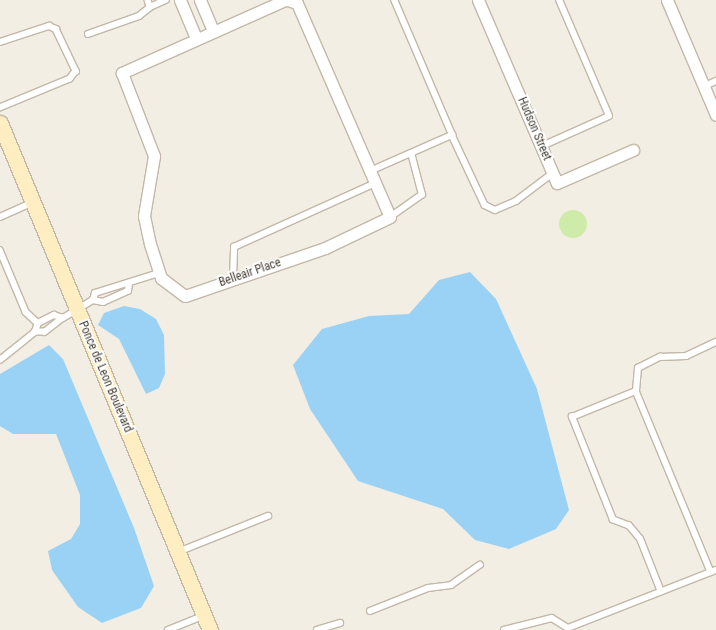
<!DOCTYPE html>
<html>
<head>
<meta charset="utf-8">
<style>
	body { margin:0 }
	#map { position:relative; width:716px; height:630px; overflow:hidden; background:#f3eee3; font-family:"Roboto Condensed",sans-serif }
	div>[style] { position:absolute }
	.green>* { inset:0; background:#cfeba9 }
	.round { border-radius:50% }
	.water>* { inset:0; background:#9ad2f5 }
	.roads { filter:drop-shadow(1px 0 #c2b8a8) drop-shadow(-1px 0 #c2b8a8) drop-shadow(0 1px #c2b8a8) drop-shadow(0 -1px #c2b8a8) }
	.lane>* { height:5.5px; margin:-2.75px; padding:0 2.75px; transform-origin:2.75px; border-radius:2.75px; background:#fff }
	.street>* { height:11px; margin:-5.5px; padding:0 5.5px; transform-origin:5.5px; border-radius:5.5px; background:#fff }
	.secondary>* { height:15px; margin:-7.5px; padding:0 7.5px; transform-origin:7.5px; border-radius:7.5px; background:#ffeec1 }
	span { translate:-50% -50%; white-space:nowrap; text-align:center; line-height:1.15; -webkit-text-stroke:4px #fff; paint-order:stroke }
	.street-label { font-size:12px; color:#453e33 }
</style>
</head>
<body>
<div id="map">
	<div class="green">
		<div class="round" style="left:559px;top:210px;width:28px;height:28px"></div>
	</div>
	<div class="water">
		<div style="clip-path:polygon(470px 272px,496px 299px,537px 389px,569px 510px,556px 529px,509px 549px,475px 540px,443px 509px,358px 481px,310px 409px,293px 365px,322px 329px,369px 316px,409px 314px,439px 280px)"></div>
		<div style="clip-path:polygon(124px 306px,140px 309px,156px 319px,164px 335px,165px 374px,159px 388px,146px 394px,119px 339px,98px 325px,104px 313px)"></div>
		<div style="clip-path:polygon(49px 345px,63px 359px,134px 528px,154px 586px,141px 608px,102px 623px,78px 607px,52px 570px,48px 551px,71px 539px,80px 524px,80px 495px,56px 434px,13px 434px,0 426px,0 374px)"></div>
	</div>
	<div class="roads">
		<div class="lane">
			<div style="left:148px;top:0;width:7px;rotate:74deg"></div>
			<div style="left:150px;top:7px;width:17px;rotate:-24deg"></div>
			<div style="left:88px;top:34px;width:54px;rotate:-19.4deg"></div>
			<div style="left:139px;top:16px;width:14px;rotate:-39deg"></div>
			<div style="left:0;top:42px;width:52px;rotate:-18.1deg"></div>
			<div style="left:49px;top:26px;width:8px;rotate:23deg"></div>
			<div style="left:56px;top:29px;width:47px;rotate:64.5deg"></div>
			<div style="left:76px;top:71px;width:10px;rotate:127deg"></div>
			<div style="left:70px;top:79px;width:76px;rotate:157.5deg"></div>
			<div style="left:703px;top:87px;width:14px;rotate:-25deg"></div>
			<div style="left:452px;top:135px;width:77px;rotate:64.8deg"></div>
			<div style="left:485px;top:205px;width:11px;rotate:27deg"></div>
			<div style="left:495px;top:210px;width:23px;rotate:-23deg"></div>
			<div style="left:516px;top:201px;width:46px;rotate:-37.1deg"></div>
			<div style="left:542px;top:146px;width:73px;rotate:-24.1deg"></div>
			<div style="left:609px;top:116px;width:126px;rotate:-113.3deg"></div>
			<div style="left:370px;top:171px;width:90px;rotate:-23.7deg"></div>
			<div style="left:452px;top:135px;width:147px;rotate:-113.2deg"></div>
			<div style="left:0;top:217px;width:35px;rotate:-24deg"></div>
			<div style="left:390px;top:217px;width:39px;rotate:-35deg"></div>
			<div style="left:422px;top:195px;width:43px;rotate:-104.7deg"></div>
			<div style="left:0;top:250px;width:67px;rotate:67.2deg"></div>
			<div style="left:26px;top:312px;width:16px;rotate:43deg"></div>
			<div style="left:233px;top:279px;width:32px;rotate:-88deg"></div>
			<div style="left:234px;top:247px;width:156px;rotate:-24.3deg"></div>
			<div style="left:93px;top:300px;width:10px;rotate:11deg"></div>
			<div style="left:103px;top:302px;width:27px;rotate:-24deg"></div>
			<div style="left:128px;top:291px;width:7px;rotate:-82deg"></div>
			<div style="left:63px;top:318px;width:35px;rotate:-31deg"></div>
			<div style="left:93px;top:300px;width:7px;rotate:-74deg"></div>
			<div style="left:95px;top:293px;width:67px;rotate:-17.4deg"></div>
			<div style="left:0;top:360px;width:45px;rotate:-38.7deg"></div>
			<div style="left:35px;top:332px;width:9px;rotate:-72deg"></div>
			<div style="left:38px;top:323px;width:18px;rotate:-27deg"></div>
			<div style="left:54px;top:315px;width:9px;rotate:18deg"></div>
			<div style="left:63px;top:318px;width:23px;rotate:142deg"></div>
			<div style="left:45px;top:332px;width:10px;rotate:180deg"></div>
			<div style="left:636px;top:391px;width:196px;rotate:67.5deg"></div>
			<div style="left:178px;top:552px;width:97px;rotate:-21.8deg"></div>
			<div style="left:661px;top:592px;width:57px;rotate:-111.6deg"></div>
			<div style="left:640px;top:539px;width:17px;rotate:-130deg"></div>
			<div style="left:629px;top:526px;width:17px;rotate:-159deg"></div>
			<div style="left:613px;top:520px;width:111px;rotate:-111.7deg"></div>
			<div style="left:572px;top:417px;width:69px;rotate:-22.1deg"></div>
			<div style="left:636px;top:391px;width:23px;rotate:-85deg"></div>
			<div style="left:638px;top:368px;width:25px;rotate:-27deg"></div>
			<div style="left:660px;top:357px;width:26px;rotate:-2deg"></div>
			<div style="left:686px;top:356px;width:33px;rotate:-25deg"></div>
			<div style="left:370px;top:611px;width:62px;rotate:-21.6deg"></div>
			<div style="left:428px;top:588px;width:23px;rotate:-7deg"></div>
			<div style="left:451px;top:585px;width:35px;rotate:-35deg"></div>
			<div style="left:168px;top:630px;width:37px;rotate:-22deg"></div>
			<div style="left:317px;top:630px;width:24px;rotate:-17deg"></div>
			<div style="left:504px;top:630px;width:49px;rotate:-14deg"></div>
			<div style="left:552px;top:618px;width:19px;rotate:32deg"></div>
			<div style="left:568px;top:628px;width:159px;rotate:-21.4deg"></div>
		</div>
		<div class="street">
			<div style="left:180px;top:0;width:41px;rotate:67.2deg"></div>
			<div style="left:200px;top:0;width:34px;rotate:67deg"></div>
			<div style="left:285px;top:0;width:179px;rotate:155.9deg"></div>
			<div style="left:122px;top:73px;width:89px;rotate:68.9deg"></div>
			<div style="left:154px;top:156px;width:61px;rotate:99.5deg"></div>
			<div style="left:144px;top:216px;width:29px;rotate:78deg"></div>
			<div style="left:150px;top:244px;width:36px;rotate:72deg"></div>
			<div style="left:161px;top:278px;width:30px;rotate:37deg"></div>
			<div style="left:185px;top:296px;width:148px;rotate:-18.9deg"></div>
			<div style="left:325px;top:248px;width:72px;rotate:-25.5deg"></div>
			<div style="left:390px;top:217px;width:233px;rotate:-113.5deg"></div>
			<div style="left:297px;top:3px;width:9px;rotate:-162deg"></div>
			<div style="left:478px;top:0;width:199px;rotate:66.7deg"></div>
			<div style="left:557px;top:183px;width:83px;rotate:-23.5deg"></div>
			<div style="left:667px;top:0;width:125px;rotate:66.9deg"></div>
		</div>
		<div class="secondary">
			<div style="left:0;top:123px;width:549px;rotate:67.5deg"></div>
		</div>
	</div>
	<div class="street-label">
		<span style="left:534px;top:129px;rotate:67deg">Hudson Street</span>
		<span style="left:250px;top:273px;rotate:-19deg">Belleair Place</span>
		<span style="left:105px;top:377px;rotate:67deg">Ponce de Leon Boulevard</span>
	</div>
</div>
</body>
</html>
